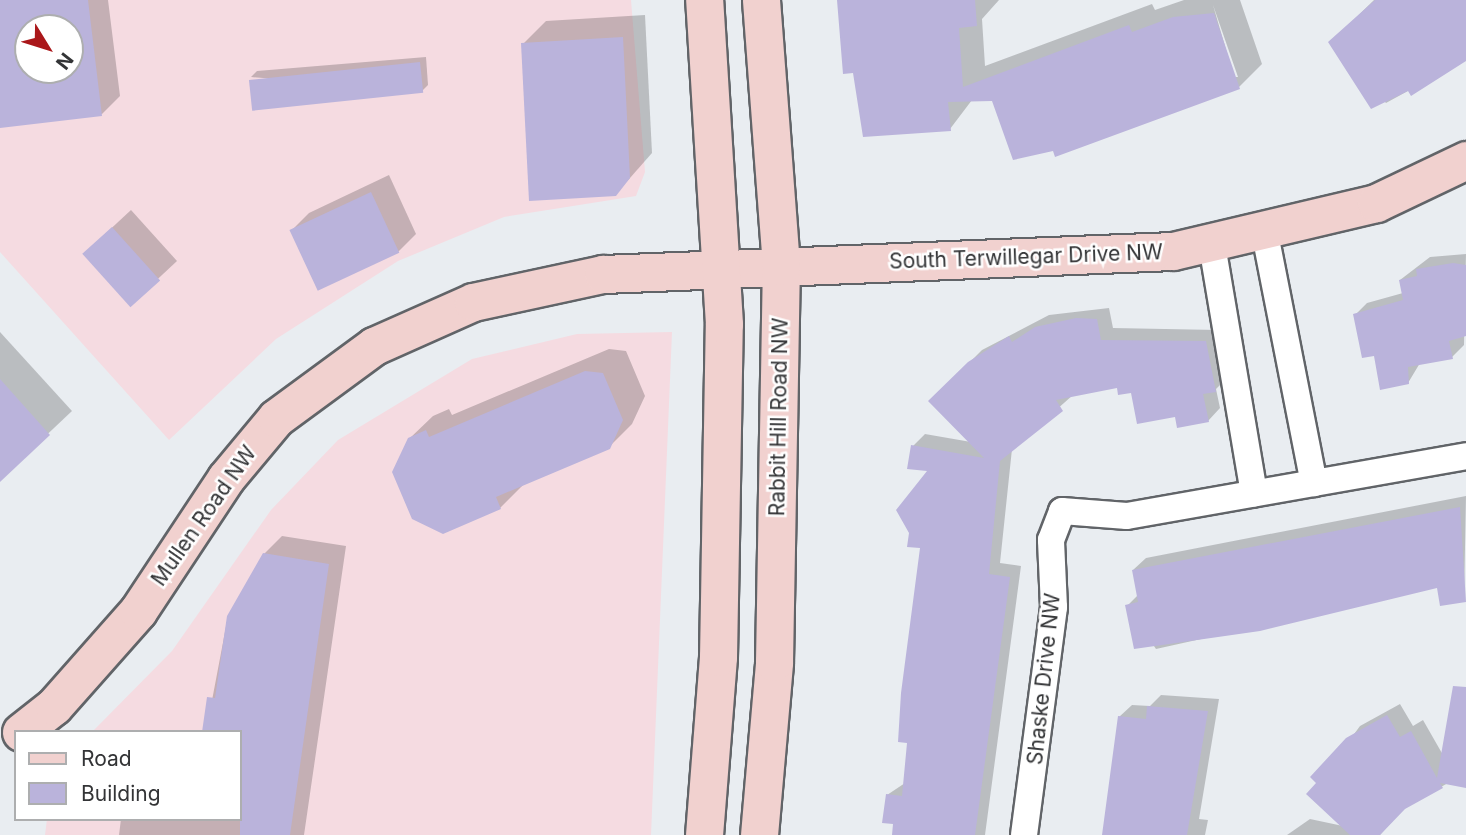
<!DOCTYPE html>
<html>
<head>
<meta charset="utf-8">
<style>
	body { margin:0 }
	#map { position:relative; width:1466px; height:835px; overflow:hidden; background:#e9edf1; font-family:Inter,sans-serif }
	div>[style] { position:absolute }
	.commercial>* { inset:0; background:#f5dbe1 }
	.shadow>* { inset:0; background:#0003 }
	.building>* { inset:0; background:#bab3db; transform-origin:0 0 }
	.roads { filter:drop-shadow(2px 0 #616468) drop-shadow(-2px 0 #616468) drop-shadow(0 2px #616468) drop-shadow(0 -2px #616468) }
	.street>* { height:26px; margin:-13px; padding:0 13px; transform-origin:13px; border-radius:13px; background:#fff }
	.secondary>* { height:37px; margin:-18.5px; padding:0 18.5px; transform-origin:18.5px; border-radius:18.5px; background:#f1d1cf }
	span { translate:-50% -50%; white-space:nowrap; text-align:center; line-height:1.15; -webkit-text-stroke:5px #fff; paint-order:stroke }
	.street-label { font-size:21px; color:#333436 }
	.legend { position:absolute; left:14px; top:730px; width:228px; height:91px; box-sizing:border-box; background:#fff; border:2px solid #adaeaf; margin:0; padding:9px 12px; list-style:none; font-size:21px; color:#333436 }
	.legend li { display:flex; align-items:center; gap:14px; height:35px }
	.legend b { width:35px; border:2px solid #adaeaf }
	.north { position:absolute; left:14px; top:14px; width:70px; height:70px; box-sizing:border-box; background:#fff; border:2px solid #adaeaf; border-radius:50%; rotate:128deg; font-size:19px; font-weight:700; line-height:28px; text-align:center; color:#333436 }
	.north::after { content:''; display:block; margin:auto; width:24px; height:32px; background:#aa171a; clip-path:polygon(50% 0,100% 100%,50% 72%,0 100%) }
</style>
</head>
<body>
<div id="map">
	<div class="commercial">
		<div style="clip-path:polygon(evenodd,0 0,631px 0,645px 172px,636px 196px,504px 217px,398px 261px,276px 339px,169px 440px,0 252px,0 0,28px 28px,70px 28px,70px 70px,28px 70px,28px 28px)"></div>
		<div style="clip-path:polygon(672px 332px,651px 835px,45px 835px,47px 819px,240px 819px,240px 732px,92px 732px,172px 651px,271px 510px,338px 440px,472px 359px,577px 334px)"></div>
	</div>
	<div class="shadow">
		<div style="clip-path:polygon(evenodd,0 0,108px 0,120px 96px,102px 114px,0 127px,0 0,28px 28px,70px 28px,70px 70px,28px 70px,28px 28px)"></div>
		<div style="clip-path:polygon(evenodd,838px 0,999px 0,982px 19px,985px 66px,1152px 4px,1155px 10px,1184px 0,1240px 0,1262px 64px,1239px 87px,1054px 149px,993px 99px,972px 100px,950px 129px,854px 71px,838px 0,1213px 5px,1238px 77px,1234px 77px,1213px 5px)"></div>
		<div style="clip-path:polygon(1374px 0,1466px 0,1466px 59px,1386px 103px,1330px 43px)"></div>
		<div style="clip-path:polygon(645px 15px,652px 153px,615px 195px,523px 44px,546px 21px)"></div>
		<div style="clip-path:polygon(426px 57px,428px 85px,422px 91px,251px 77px,257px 71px)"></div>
		<div style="clip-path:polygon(389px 175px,416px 234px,398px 252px,291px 231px,309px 213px)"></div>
		<div style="clip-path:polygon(131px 210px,177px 261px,131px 304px,103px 236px)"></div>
		<div style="clip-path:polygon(1466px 254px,1464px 345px,1452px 357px,1420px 363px,1408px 383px,1375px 354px,1355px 315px,1367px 303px,1403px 293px,1400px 280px,1430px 257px)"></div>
		<div style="clip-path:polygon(1109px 308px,1113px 328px,1218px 330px,1227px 378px,1216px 389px,1220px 408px,1208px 421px,1176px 415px,1118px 386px,1073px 395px,1012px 449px,1000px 563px,1021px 566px,985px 835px,912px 835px,887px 795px,905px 783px,930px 470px,913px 446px,925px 434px,971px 442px,931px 401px,982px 350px,1049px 315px)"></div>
		<div style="clip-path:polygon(0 332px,72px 411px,0 479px)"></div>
		<div style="clip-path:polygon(609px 349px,626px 351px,645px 396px,632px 424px,609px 447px,523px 485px,500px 508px,409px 439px,433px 416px,449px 409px,452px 415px)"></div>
		<div style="clip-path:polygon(1466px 496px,1464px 601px,1439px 586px,1156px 649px,1127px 606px,1138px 595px,1133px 570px,1146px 558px)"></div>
		<div style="clip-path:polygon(282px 536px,346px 546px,304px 835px,119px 835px,121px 819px,240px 819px,240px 732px,206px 732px,228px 616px,264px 554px)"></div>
		<div style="clip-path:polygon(1161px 695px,1219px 699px,1199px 819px,1208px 820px,1205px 835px,1104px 835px,1119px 717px,1132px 705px,1150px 706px)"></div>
		<div style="clip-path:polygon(1400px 704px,1413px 726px,1423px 720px,1443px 755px,1466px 704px,1466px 773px,1405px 807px,1380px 835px,1287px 835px,1310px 819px,1343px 826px,1318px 783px,1360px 726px)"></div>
	</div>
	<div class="building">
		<div style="clip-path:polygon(evenodd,0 0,88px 0,102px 116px,0 128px,0 0,28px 28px,70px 28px,70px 70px,28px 70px,28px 28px)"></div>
		<div style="clip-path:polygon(837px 0,975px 0,977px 26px,959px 28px,963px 87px,1129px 25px,1132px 32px,1173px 17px,1214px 13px,1240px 89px,1055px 157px,1053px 151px,1013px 160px,992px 101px,948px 102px,951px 131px,863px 137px,853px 73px,843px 74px)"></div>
		<div style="clip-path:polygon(1375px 0,1466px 0,1466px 61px,1411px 96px,1408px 91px,1371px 109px,1328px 42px)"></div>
		<div style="clip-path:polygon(623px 37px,630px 178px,616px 196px,529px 201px,521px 43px)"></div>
		<div style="left:420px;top:62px;width:31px;height:172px;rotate:84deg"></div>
		<div style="left:371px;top:192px;width:67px;height:90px;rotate:65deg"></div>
		<div style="left:112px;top:227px;width:72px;height:40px;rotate:48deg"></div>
		<div style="clip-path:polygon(1453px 263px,1466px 265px,1466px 336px,1449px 341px,1453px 359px,1408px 367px,1409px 384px,1380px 390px,1374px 356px,1362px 358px,1353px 314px,1403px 300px,1399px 280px,1417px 276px,1416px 269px)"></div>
		<div style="clip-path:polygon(1076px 318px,1097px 319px,1101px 340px,1206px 341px,1216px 392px,1203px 394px,1209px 422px,1177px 428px,1175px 417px,1137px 424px,1131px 393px,1118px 395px,1117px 388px,1056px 400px,1063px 411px,1000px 461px,989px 574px,1010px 577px,975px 835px,892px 835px,893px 824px,882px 823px,886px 794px,902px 796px,907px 743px,898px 742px,901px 693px,920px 548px,907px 547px,909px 533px,896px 510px,927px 471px,907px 469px,911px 445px,984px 458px,928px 401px,968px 362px,1009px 336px,1012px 342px,1035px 327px)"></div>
		<div style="clip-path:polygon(585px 371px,603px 373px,623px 420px,610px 449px,496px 497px,501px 509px,443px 534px,412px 519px,392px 472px,408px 438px,426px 430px,429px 437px)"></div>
		<div style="clip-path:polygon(0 379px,50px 435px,0 482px)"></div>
		<div style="clip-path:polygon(1460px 507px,1466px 602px,1440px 606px,1437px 588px,1260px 631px,1134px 649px,1125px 605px,1138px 602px,1132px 570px)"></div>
		<div style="clip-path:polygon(263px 553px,329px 564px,290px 835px,240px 835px,240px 732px,202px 732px,207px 697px,215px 698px,227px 616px)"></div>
		<div style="clip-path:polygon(1453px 686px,1466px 687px,1466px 788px,1440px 783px,1443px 788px,1405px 809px,1380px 835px,1350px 835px,1306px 794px,1316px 783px,1310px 777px,1346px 738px,1387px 715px,1400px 737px,1411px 731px,1437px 778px)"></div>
		<div style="clip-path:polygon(1147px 706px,1208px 711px,1187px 835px,1102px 835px,1118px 716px,1146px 719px)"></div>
	</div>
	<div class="roads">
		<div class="street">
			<div style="left:1265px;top:234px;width:254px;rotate:78.9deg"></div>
			<div style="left:1212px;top:245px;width:252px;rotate:80.4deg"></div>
			<div style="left:1024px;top:835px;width:230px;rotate:-82.5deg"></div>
			<div style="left:1054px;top:607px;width:67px;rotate:-92.6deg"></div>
			<div style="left:1051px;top:540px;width:31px;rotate:-69deg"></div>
			<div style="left:1062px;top:511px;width:65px;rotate:4.4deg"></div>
			<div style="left:1127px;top:516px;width:344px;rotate:-10deg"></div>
		</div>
		<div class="secondary">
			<div style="left:21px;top:732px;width:42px;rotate:-38.2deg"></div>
			<div style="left:54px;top:706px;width:127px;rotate:-48.5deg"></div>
			<div style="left:138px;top:611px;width:159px;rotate:-56.5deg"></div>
			<div style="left:226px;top:478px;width:78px;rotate:-50.2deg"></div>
			<div style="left:276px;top:418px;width:122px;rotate:-36.3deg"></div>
			<div style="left:374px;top:346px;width:108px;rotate:-24deg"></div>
			<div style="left:473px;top:302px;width:133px;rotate:-12.2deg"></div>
			<div style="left:603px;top:274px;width:570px;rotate:-2.31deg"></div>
			<div style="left:1173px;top:251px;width:209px;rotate:-13.3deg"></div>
			<div style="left:1376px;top:203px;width:100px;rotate:-25.5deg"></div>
			<div style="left:704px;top:835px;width:179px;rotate:-85.5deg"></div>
			<div style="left:718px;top:657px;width:333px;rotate:-89deg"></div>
			<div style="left:724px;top:324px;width:325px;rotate:-93.5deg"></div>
			<div style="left:759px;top:835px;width:174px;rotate:-85deg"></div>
			<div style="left:774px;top:662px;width:396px;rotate:-89deg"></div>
			<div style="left:781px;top:266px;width:267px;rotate:-94.3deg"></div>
		</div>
	</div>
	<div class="street-label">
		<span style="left:1026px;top:257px;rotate:-2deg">South Terwillegar Drive NW</span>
		<span style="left:779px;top:417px;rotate:-89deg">Rabbit Hill Road NW</span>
		<span style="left:204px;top:516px;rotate:-55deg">Mullen Road NW</span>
		<span style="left:1044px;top:679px;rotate:-84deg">Shaske Drive NW</span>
	</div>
	<ul class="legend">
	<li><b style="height:9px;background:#f1d1cf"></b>Road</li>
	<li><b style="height:19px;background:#bab3db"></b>Building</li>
	</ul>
	<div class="north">N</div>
</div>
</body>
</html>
